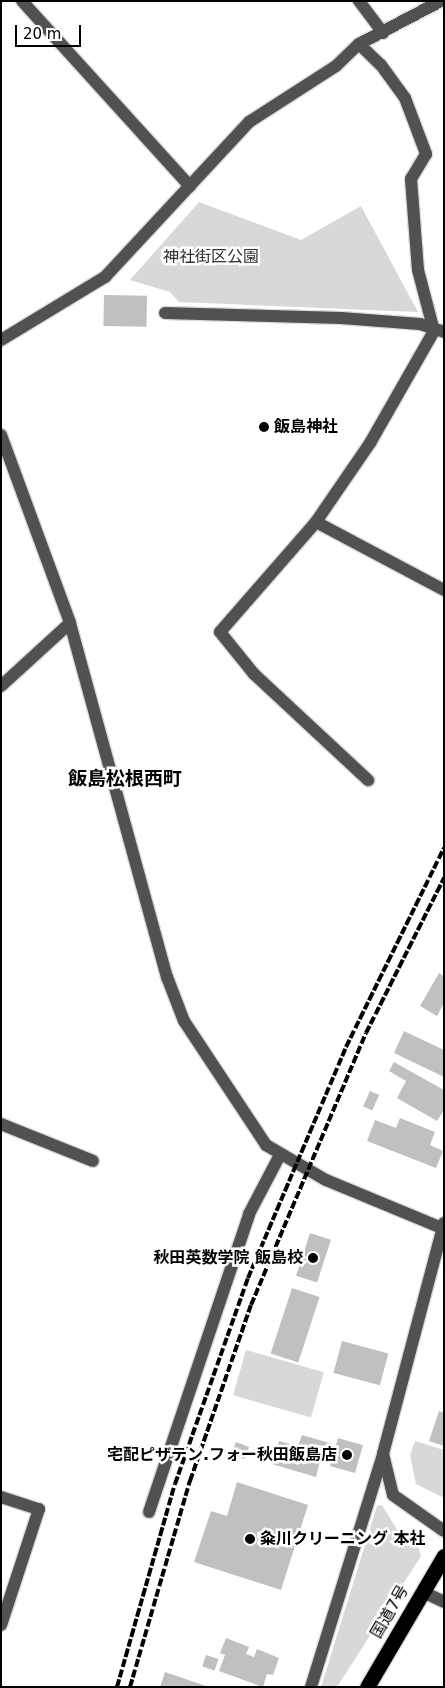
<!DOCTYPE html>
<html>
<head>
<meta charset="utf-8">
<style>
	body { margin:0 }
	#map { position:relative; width:445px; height:1688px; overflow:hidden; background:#fff; font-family:"DejaVu Sans","Noto Sans JP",sans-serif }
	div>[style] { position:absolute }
	.green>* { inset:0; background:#d8d8d8; transform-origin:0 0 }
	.building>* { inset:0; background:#c0c0c0; transform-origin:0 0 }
	.roads { filter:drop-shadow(1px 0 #dbdbdb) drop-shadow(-1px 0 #dbdbdb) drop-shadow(0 1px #dbdbdb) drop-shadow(0 -1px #dbdbdb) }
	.minor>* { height:12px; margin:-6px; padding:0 6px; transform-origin:6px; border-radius:6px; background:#515151 }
	.highway>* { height:15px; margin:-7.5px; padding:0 7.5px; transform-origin:7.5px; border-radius:7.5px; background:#000 }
	.rail>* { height:4px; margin-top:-2px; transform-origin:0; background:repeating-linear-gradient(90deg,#000 0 8px,transparent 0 10.5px) }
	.dots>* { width:14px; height:14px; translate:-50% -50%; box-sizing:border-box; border:2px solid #fff; border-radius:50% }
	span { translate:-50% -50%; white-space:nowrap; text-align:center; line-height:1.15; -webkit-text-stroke:5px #fff; paint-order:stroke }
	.park-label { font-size:16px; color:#2f2f2f }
	.poi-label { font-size:16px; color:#000; font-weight:700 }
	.left { translate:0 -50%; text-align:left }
	.right { translate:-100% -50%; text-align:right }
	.street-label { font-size:16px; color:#000 }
	.quarter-label { font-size:19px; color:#000; font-weight:700 }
	.frame { position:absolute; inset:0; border:2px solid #000; pointer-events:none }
	.scale { position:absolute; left:15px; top:25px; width:66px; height:22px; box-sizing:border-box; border:2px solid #000; border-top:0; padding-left:6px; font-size:15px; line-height:18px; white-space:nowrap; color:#000; -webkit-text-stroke:4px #fff; paint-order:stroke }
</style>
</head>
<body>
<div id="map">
	<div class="green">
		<div style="clip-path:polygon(199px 202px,301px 240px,361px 206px,418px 312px,179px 302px,170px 292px,130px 280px)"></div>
		<div style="left:246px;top:1350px;width:81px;height:47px;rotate:16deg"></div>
		<div style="clip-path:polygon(415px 1441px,444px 1450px,444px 1498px,416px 1484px,410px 1455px)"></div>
		<div style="clip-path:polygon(382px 1505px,398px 1531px,418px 1545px,421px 1556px,337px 1687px,321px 1687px,377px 1506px)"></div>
	</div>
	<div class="building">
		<div style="left:104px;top:295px;width:43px;height:31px;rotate:1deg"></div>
		<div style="clip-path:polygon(439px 973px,444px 976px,444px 1003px,437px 1016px,420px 1006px)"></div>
		<div style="clip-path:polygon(404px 1031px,444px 1050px,444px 1077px,394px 1053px)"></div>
		<div style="clip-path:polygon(394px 1062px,444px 1090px,444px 1110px,437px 1121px,397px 1098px,406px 1081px,389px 1071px)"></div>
		<div style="left:370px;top:1091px;width:10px;height:17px;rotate:24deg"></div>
		<div style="clip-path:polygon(400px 1118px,435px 1132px,430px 1145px,443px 1151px,436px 1168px,367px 1141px,375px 1120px,396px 1128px)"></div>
		<div style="left:310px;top:1233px;width:22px;height:45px;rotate:18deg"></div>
		<div style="left:292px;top:1288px;width:29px;height:69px;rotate:18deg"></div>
		<div style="left:342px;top:1341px;width:48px;height:33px;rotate:15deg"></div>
		<div style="clip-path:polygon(439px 1411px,444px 1413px,444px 1446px,429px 1441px)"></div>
		<div style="clip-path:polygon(302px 1435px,333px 1444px,329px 1459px,321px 1457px,316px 1477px,272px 1464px,279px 1441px,298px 1446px)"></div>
		<div style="left:338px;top:1438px;width:26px;height:29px;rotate:16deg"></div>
		<div style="left:236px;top:1442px;width:14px;height:13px;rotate:21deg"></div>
		<div style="clip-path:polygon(237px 1482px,308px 1505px,281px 1590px,194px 1562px,211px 1511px,227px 1516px)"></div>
		<div style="clip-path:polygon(226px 1638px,249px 1647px,246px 1654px,254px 1657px,257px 1649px,279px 1658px,273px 1675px,267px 1674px,263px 1687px,219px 1671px,225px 1655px,220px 1653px)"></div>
		<div style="left:206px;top:1655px;width:13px;height:12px;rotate:18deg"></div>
		<div style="clip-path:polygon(165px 1672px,206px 1686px,206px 1687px,160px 1687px)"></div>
	</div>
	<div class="roads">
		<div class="minor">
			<div style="left:22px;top:1px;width:250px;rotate:47.8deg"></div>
			<div style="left:359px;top:1px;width:40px;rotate:53deg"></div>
			<div style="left:359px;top:44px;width:30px;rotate:44deg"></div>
			<div style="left:381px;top:65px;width:41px;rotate:54deg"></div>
			<div style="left:405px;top:98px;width:60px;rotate:69.4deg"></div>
			<div style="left:426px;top:154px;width:29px;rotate:121deg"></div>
			<div style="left:411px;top:179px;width:91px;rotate:85.6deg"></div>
			<div style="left:418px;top:270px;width:63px;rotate:75.3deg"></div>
			<div style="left:434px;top:331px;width:129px;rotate:119.7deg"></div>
			<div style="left:370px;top:443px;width:96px;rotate:124.4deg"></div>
			<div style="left:316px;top:522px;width:146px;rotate:131.1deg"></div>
			<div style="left:220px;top:632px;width:54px;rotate:51deg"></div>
			<div style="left:254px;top:674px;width:156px;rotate:42.9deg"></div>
			<div style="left:165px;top:313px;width:176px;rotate:1.6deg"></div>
			<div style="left:341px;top:318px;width:79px;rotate:4.3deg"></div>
			<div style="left:420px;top:324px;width:25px;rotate:18deg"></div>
			<div style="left:1px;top:340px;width:122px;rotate:-31.2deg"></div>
			<div style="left:105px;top:277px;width:212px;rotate:-47.1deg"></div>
			<div style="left:249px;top:122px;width:103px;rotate:-32.8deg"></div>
			<div style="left:336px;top:66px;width:32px;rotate:-44deg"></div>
			<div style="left:359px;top:44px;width:93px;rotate:-27.7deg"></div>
			<div style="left:1px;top:435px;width:200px;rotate:69.8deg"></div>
			<div style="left:70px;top:623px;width:367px;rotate:74.7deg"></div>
			<div style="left:167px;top:977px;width:47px;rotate:68.9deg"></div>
			<div style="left:184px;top:1021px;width:149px;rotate:56.5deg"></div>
			<div style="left:266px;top:1145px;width:69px;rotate:30.3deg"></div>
			<div style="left:326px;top:1180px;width:126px;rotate:22.5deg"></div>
			<div style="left:316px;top:522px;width:145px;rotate:28deg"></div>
			<div style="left:1px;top:686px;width:93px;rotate:-42.4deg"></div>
			<div style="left:1px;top:1124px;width:99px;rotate:21.9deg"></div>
			<div style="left:444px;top:1223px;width:239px;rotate:104.8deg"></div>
			<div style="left:383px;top:1454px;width:42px;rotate:76.3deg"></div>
			<div style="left:393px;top:1495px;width:62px;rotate:35.2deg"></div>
			<div style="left:1px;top:1497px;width:40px;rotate:18deg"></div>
			<div style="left:39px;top:1509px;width:122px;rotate:108.1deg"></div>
			<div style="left:149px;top:1512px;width:314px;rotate:-71.4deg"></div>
			<div style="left:249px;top:1214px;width:67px;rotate:-62.3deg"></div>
			<div style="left:423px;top:1592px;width:23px;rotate:25deg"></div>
			<div style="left:311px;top:1687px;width:244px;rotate:-72.8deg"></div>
		</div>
		<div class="highway">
			<div style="left:367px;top:1687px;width:152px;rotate:-59.6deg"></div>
		</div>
	</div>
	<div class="rail">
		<div style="left:117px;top:1687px;width:211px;rotate:-74.1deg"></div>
		<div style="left:175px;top:1484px;width:219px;rotate:-70.5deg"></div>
		<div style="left:248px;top:1278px;width:251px;rotate:-67deg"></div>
		<div style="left:346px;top:1047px;width:222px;rotate:-63.8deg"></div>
		<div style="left:130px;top:1687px;width:215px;rotate:-73.8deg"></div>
		<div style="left:190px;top:1481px;width:186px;rotate:-70.9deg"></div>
		<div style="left:251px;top:1305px;width:295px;rotate:-67.1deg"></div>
		<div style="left:366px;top:1033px;width:174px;rotate:-63.3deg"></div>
	</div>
	<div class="dots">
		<div style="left:264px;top:427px;background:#000"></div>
		<div style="left:313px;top:1258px;background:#000"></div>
		<div style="left:347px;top:1455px;background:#000"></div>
		<div style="left:250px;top:1539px;background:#000"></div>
	</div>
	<div class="park-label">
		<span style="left:211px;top:257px">神社街区公園</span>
	</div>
	<div class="poi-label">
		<span class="left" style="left:274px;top:427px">飯島神社</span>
		<span class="right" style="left:303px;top:1258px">秋田英数学院 飯島校</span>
		<span class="right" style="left:337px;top:1455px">宅配ピザテン.フォー秋田飯島店</span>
		<span class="left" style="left:260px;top:1539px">粂川クリーニング 本社</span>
	</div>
	<div class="street-label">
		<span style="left:390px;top:1612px;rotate:-60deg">国道7号</span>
	</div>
	<div class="quarter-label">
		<span style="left:125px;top:779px">飯島松根西町</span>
	</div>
	<div class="frame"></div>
	<div class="scale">20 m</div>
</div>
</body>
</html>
